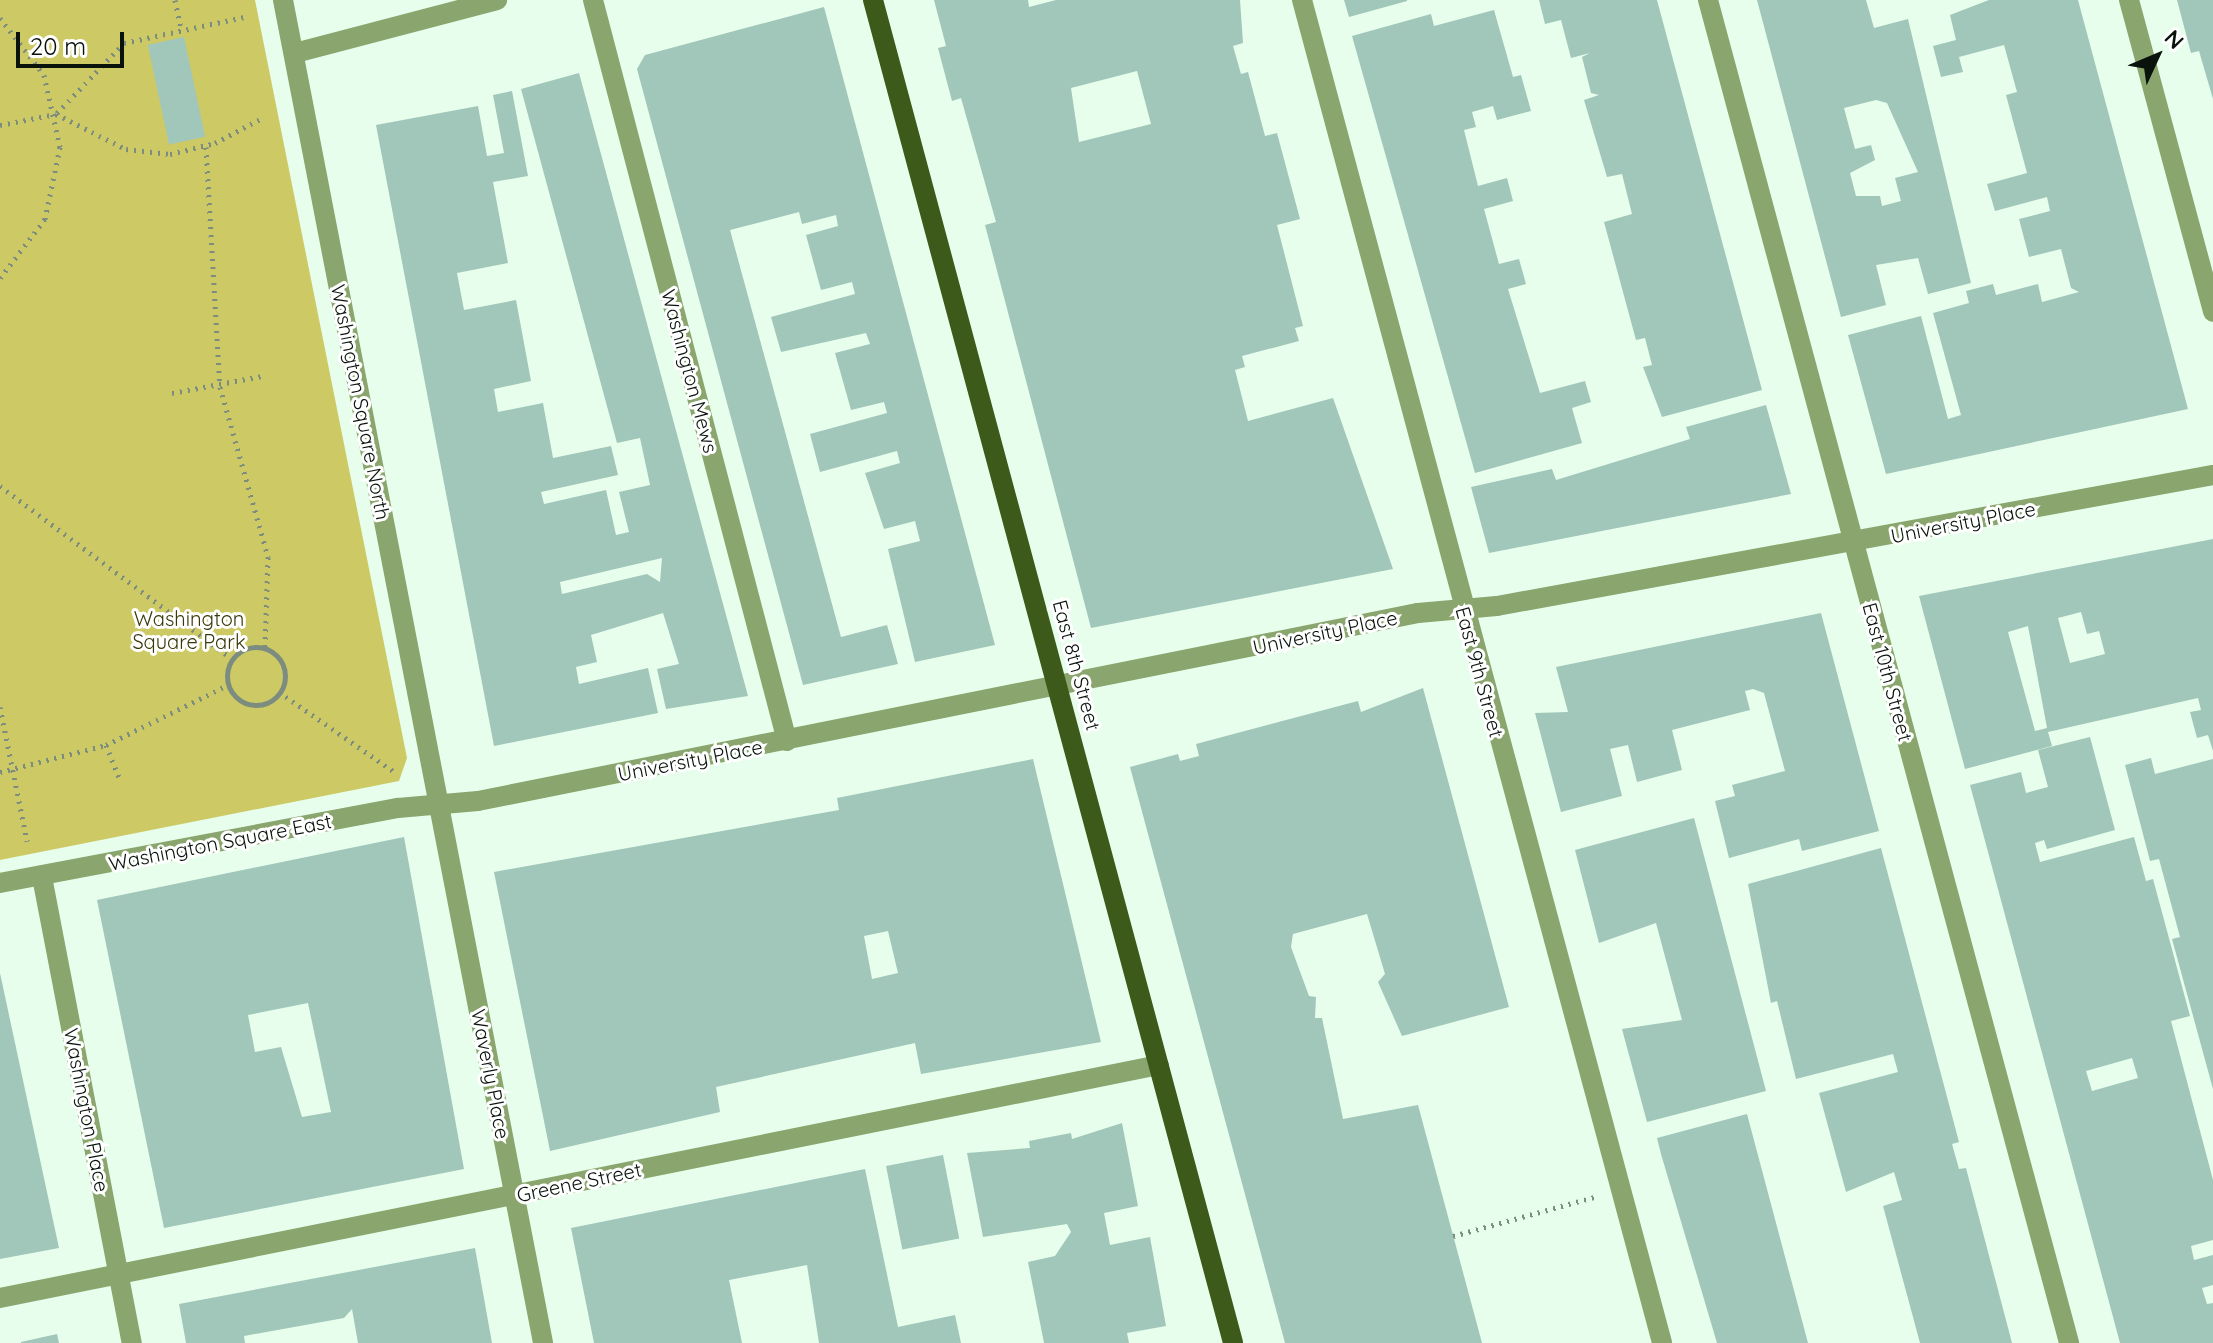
<!DOCTYPE html>
<html>
<head>
<meta charset="utf-8">
<style>
	body { margin:0 }
	#map { position:relative; width:2213px; height:1343px; overflow:hidden; background:#e7feec; font-family:Quicksand,sans-serif }
	div>[style] { position:absolute }
	.green>* { inset:0; background:#cdca65 }
	.building>* { inset:0; background:#a1c6ba; transform-origin:0 0 }
	.path>* { height:5px; margin-top:-2.5px; transform-origin:0; background:repeating-linear-gradient(90deg,#7c8d80 0 2px,transparent 0 8px) }
	.path>.ring { margin:-2.5px; padding:0; box-sizing:content-box; background:none; border:5px solid #7c8d80; border-radius:50% }
	.minor>* { height:20px; margin:-10px; padding:0 10px; transform-origin:10px; border-radius:10px; background:#8aa56d }
	.major>* { height:20px; margin:-10px; padding:0 10px; transform-origin:10px; border-radius:10px; background:#3e5a1a }
	span { translate:-50% -50%; white-space:nowrap; text-align:center; line-height:1.15; -webkit-text-stroke:6px #fff; paint-order:stroke }
	.street-label { font-size:20px; color:#09130c }
	.park-label { font-size:20px; color:#3a390b }
	.north { position:absolute; left:2117px; top:16px; width:80px; height:80px; -webkit-text-stroke:6px #fff; paint-order:stroke; rotate:46deg; font-size:22px; font-weight:700; line-height:32px; text-align:center; color:#09130c }
	.north::after { content:''; display:block; margin:auto; width:28px; height:36px; background:#09130c; clip-path:polygon(50% 0,100% 100%,50% 72%,0 100%) }
	.scale { position:absolute; left:16px; top:32px; width:108px; height:36px; box-sizing:border-box; border:4px solid #09130c; border-top:0; padding-left:10px; font-size:24px; line-height:28px; white-space:nowrap; color:#09130c; -webkit-text-stroke:6px #fff; paint-order:stroke }
</style>
</head>
<body>
<div id="map">
	<div class="green">
		<div style="clip-path:polygon(0 0,255px 0,407px 758px,399px 781px,0 860px)"></div>
	</div>
	<div class="building">
		<div style="clip-path:polygon(evenodd,934px 0,1028px 0,1029px 7px,1056px 0,1240px 0,1243px 43px,1233px 46px,1241px 74px,1248px 72px,1265px 136px,1277px 133px,1300px 219px,1277px 225px,1303px 326px,1295px 328px,1299px 341px,1242px 356px,1245px 367px,1235px 370px,1248px 421px,1333px 398px,1393px 569px,1091px 628px,985px 225px,996px 222px,961px 98px,952px 101px,938px 48px,946px 46px,934px 0,1137px 71px,1151px 124px,1079px 142px,1071px 88px,1137px 71px)"></div>
		<div style="clip-path:polygon(1344px 0,1407px 0,1407px 1px,1349px 17px)"></div>
		<div style="clip-path:polygon(1539px 0,1657px 0,1762px 390px,1662px 417px,1643px 367px,1652px 365px,1645px 338px,1636px 340px,1604px 222px,1632px 214px,1622px 174px,1607px 177px,1584px 100px,1599px 95px,1591px 93px,1582px 57px,1590px 53px,1571px 58px,1561px 20px,1545px 24px)"></div>
		<div style="clip-path:polygon(evenodd,1757px 0,1866px 0,1874px 28px,1908px 19px,1971px 283px,1928px 294px,1918px 258px,1876px 265px,1886px 305px,1841px 317px,1757px 0,1876px 100px,1887px 103px,1918px 172px,1895px 178px,1901px 201px,1882px 206px,1880px 196px,1856px 196px,1850px 173px,1875px 160px,1871px 145px,1855px 149px,1844px 108px,1876px 100px)"></div>
		<div style="clip-path:polygon(1989px 0,2078px 0,2188px 409px,1886px 474px,1848px 335px,1921px 316px,1948px 419px,1961px 415px,1933px 313px,1969px 303px,1966px 291px,1993px 284px,1996px 295px,2038px 284px,2042px 302px,2079px 292px,2071px 288px,2061px 249px,2029px 257px,2019px 219px,2050px 211px,2047px 197px,1995px 211px,1987px 184px,2027px 173px,2006px 95px,2017px 92px,2004px 45px,1959px 57px,1963px 72px,1941px 77px,1933px 46px,1956px 40px,1950px 15px)"></div>
		<div style="clip-path:polygon(2177px 0,2213px 0,2213px 99px,2199px 51px,2191px 53px)"></div>
		<div style="clip-path:polygon(824px 7px,995px 645px,915px 662px,888px 549px,920px 541px,915px 521px,884px 529px,865px 473px,900px 463px,897px 451px,820px 472px,810px 434px,887px 413px,884px 402px,851px 410px,835px 353px,870px 344px,866px 333px,781px 352px,771px 317px,855px 294px,852px 282px,821px 290px,806px 235px,838px 226px,836px 215px,802px 224px,799px 212px,730px 230px,841px 637px,887px 625px,898px 664px,803px 685px,637px 69px,645px 55px)"></div>
		<div style="clip-path:polygon(1494px 10px,1513px 77px,1521px 75px,1531px 111px,1497px 120px,1493px 106px,1472px 112px,1476px 127px,1464px 130px,1478px 186px,1507px 178px,1513px 201px,1484px 209px,1499px 264px,1519px 259px,1526px 284px,1508px 289px,1540px 393px,1585px 381px,1591px 402px,1572px 408px,1582px 443px,1475px 473px,1352px 36px,1431px 14px,1434px 26px)"></div>
		<div style="left:184px;top:37px;width:102px;height:37px;rotate:78deg"></div>
		<div style="clip-path:polygon(evenodd,579px 73px,748px 696px,666px 709px,657px 669px,679px 664px,663px 613px,591px 635px,597px 662px,576px 667px,579px 684px,648px 668px,658px 713px,494px 746px,376px 125px,478px 106px,487px 156px,504px 153px,493px 95px,512px 91px,528px 176px,493px 182px,508px 263px,457px 273px,464px 310px,516px 300px,531px 381px,494px 389px,498px 412px,543px 403px,553px 458px,611px 446px,618px 475px,541px 492px,544px 504px,606px 490px,616px 535px,629px 532px,619px 492px,650px 485px,640px 438px,617px 443px,521px 89px,579px 73px,662px 558px,660px 582px,647px 574px,562px 594px,560px 582px,662px 558px)"></div>
		<div style="clip-path:polygon(1766px 405px,1791px 494px,1489px 553px,1471px 487px,1552px 469px,1556px 480px,1690px 439px,1686px 427px)"></div>
		<div style="clip-path:polygon(evenodd,2213px 539px,2213px 751px,2208px 735px,2197px 738px,2190px 712px,2201px 710px,2198px 698px,2048px 732px,2052px 746px,1965px 769px,1919px 596px,2213px 539px,2081px 612px,2087px 634px,2099px 631px,2105px 654px,2070px 663px,2058px 618px,2081px 612px,2213px 539px,2028px 626px,2047px 728px,2035px 731px,2008px 632px,2028px 626px)"></div>
		<div style="clip-path:polygon(1821px 613px,1879px 831px,1802px 851px,1799px 839px,1729px 858px,1715px 801px,1735px 796px,1732px 785px,1785px 771px,1764px 693px,1753px 689px,1745px 691px,1750px 710px,1672px 730px,1682px 770px,1637px 782px,1628px 745px,1610px 749px,1622px 796px,1561px 812px,1535px 713px,1568px 712px,1556px 667px)"></div>
		<div style="clip-path:polygon(1423px 688px,1509px 1007px,1402px 1036px,1378px 982px,1385px 974px,1367px 914px,1293px 934px,1291px 947px,1309px 996px,1316px 997px,1315px 1018px,1322px 1018px,1343px 1119px,1418px 1105px,1482px 1343px,1285px 1343px,1130px 767px,1178px 754px,1180px 761px,1199px 756px,1196px 744px,1358px 701px,1361px 712px)"></div>
		<div style="clip-path:polygon(evenodd,2090px 737px,2115px 830px,2047px 849px,2044px 840px,2035px 843px,2040px 862px,2134px 837px,2146px 881px,2153px 879px,2190px 1016px,2171px 1021px,2213px 1180px,2213px 1240px,2191px 1246px,2194px 1260px,2213px 1255px,2213px 1285px,2202px 1288px,2207px 1304px,2213px 1303px,2213px 1343px,2120px 1343px,1970px 785px,2021px 772px,2026px 793px,2048px 787px,2038px 750px,2090px 737px,2132px 1058px,2138px 1078px,2092px 1091px,2086px 1071px,2132px 1058px)"></div>
		<div style="clip-path:polygon(2151px 758px,2155px 774px,2213px 759px,2213px 1089px,2172px 939px,2180px 937px,2159px 859px,2150px 861px,2125px 765px)"></div>
		<div style="clip-path:polygon(evenodd,1033px 759px,1101px 1042px,921px 1074px,915px 1043px,716px 1087px,720px 1112px,550px 1151px,494px 872px,839px 810px,837px 798px,1033px 759px,888px 931px,898px 973px,872px 979px,864px 936px,888px 931px)"></div>
		<div style="clip-path:polygon(1694px 818px,1766px 1091px,1647px 1122px,1622px 1029px,1682px 1020px,1656px 923px,1599px 943px,1575px 850px)"></div>
		<div style="clip-path:polygon(evenodd,404px 837px,464px 1169px,164px 1228px,97px 900px,404px 837px,308px 1003px,331px 1112px,302px 1117px,281px 1047px,255px 1052px,248px 1015px,308px 1003px)"></div>
		<div style="clip-path:polygon(1881px 848px,1959px 1142px,1952px 1144px,1959px 1169px,1966px 1168px,2012px 1343px,1920px 1343px,1883px 1206px,1902px 1200px,1894px 1172px,1846px 1192px,1819px 1093px,1898px 1072px,1893px 1054px,1796px 1079px,1777px 1001px,1771px 1003px,1748px 884px)"></div>
		<div style="clip-path:polygon(0 973px,59px 1248px,0 1259px)"></div>
		<div style="clip-path:polygon(1747px 1114px,1808px 1343px,1717px 1343px,1661px 1154px,1657px 1138px)"></div>
		<div style="clip-path:polygon(1122px 1123px,1138px 1206px,1104px 1213px,1110px 1245px,1150px 1237px,1166px 1326px,1127px 1333px,1129px 1343px,1044px 1343px,1028px 1262px,1055px 1256px,1071px 1232px,1067px 1224px,983px 1237px,967px 1153px,1030px 1148px,1029px 1141px,1071px 1133px,1072px 1139px)"></div>
		<div style="left:943px;top:1155px;width:85px;height:58px;rotate:79deg"></div>
		<div style="clip-path:polygon(865px 1169px,898px 1327px,955px 1315px,961px 1343px,819px 1343px,807px 1265px,729px 1280px,742px 1343px,594px 1343px,571px 1228px)"></div>
		<div style="clip-path:polygon(475px 1248px,492px 1343px,358px 1343px,352px 1309px,344px 1318px,244px 1336px,245px 1343px,186px 1343px,179px 1304px)"></div>
		<div style="clip-path:polygon(57px 1334px,59px 1343px,21px 1343px,21px 1342px)"></div>
	</div>
	<div class="path">
		<div style="left:175px;top:0;width:29px;rotate:78deg"></div>
		<div style="left:0;top:18px;width:72px;rotate:52.3deg"></div>
		<div style="left:44px;top:75px;width:74px;rotate:77.5deg"></div>
		<div style="left:60px;top:147px;width:74px;rotate:101.8deg"></div>
		<div style="left:45px;top:219px;width:74px;rotate:127.3deg"></div>
		<div style="left:57px;top:113px;width:97px;rotate:-46.3deg"></div>
		<div style="left:124px;top:43px;width:123px;rotate:-12.2deg"></div>
		<div style="left:0;top:125px;width:57px;rotate:-11.1deg"></div>
		<div style="left:56px;top:114px;width:78px;rotate:26.6deg"></div>
		<div style="left:126px;top:149px;width:44px;rotate:6.5deg"></div>
		<div style="left:170px;top:154px;width:46px;rotate:-13.7deg"></div>
		<div style="left:215px;top:143px;width:55px;rotate:-28deg"></div>
		<div style="left:206px;top:147px;width:240px;rotate:86.7deg"></div>
		<div style="left:220px;top:387px;width:177px;rotate:74.2deg"></div>
		<div style="left:268px;top:557px;width:92px;rotate:91.9deg"></div>
		<div style="left:172px;top:393px;width:92px;rotate:-10.7deg"></div>
		<div style="left:0;top:486px;width:289px;rotate:36.7deg"></div>
		<div class="ring" style="left:227px;top:647px;width:53px;height:53px"></div>
		<div style="left:279px;top:692px;width:139px;rotate:34.7deg"></div>
		<div style="left:0;top:707px;width:137px;rotate:78.6deg"></div>
		<div style="left:106px;top:745px;width:35px;rotate:68deg"></div>
		<div style="left:0;top:772px;width:109px;rotate:-14.3deg"></div>
		<div style="left:106px;top:745px;width:136px;rotate:-26.2deg"></div>
		<div style="left:1453px;top:1236px;width:147px;rotate:-15.4deg"></div>
	</div>
	<div class="minor">
		<div style="left:283px;top:0;width:1368px;rotate:79.04deg"></div>
		<div style="left:593px;top:0;width:766px;rotate:75.33deg"></div>
		<div style="left:1302px;top:0;width:1390px;rotate:74.99deg"></div>
		<div style="left:1708px;top:0;width:1391px;rotate:74.95deg"></div>
		<div style="left:2129px;top:0;width:323px;rotate:74.9deg"></div>
		<div style="left:295px;top:53px;width:209px;rotate:-14.7deg"></div>
		<div style="left:42px;top:877px;width:475px;rotate:79.1deg"></div>
		<div style="left:0;top:883px;width:405px;rotate:-10.7deg"></div>
		<div style="left:398px;top:808px;width:80px;rotate:-5deg"></div>
		<div style="left:478px;top:801px;width:959px;rotate:-11.31deg"></div>
		<div style="left:1418px;top:613px;width:79px;rotate:-5.1deg"></div>
		<div style="left:1497px;top:606px;width:728px;rotate:-10.37deg"></div>
		<div style="left:0;top:1298px;width:1182px;rotate:-11.37deg"></div>
	</div>
	<div class="major">
		<div style="left:873px;top:0;width:1390px;rotate:74.99deg"></div>
	</div>
	<div class="street-label">
		<span style="left:690px;top:371px;rotate:75deg">Washington Mews</span>
		<span style="left:361px;top:402px;rotate:79deg">Washington Square North</span>
		<span style="left:1963px;top:522px;rotate:-11deg">University Place</span>
		<span style="left:1325px;top:632px;rotate:-12deg">University Place</span>
		<span style="left:1077px;top:665px;rotate:75deg">East 8th Street</span>
		<span style="left:1480px;top:672px;rotate:75deg">East 9th Street</span>
		<span style="left:1888px;top:672px;rotate:75deg">East 10th Street</span>
		<span style="left:690px;top:760px;rotate:-11deg">University Place</span>
		<span style="left:220px;top:842px;rotate:-11deg">Washington Square East</span>
		<span style="left:491px;top:1074px;rotate:79deg">Waverly Place</span>
		<span style="left:87px;top:1110px;rotate:79deg">Washington Place</span>
		<span style="left:579px;top:1182px;rotate:-12deg">Greene Street</span>
	</div>
	<div class="park-label">
		<span style="left:189px;top:630px">Washington<br>Square Park</span>
	</div>
	<div class="north">N</div>
	<div class="scale">20 m</div>
</div>
</body>
</html>
